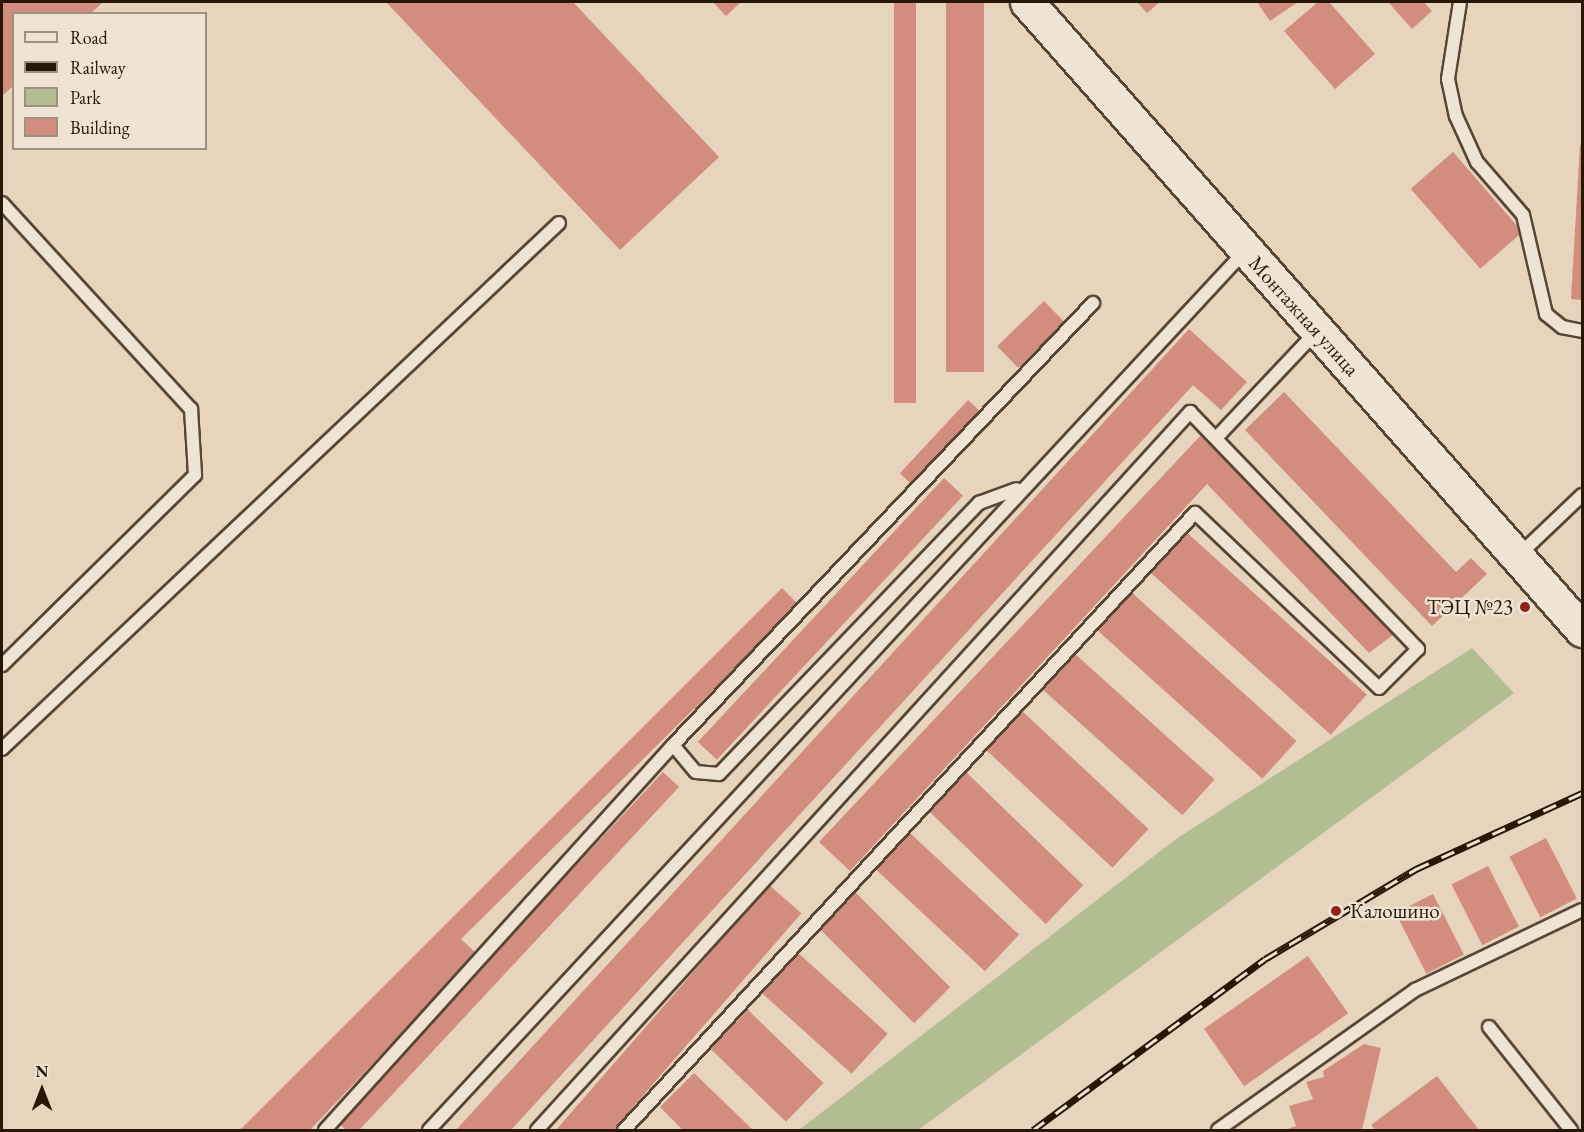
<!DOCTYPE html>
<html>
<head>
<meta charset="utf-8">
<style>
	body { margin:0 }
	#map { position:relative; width:1584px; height:1132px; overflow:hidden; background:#e6d4bd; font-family:"EB Garamond",serif }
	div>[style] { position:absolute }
	.green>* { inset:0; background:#b3bd92 }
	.building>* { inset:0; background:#d38d7f; transform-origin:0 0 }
	.roads { filter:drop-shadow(2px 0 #574634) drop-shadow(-2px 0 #574634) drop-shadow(0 2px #574634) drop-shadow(0 -2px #574634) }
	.service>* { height:12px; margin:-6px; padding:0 6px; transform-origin:6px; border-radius:6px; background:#efe3d4 }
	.secondary>* { height:33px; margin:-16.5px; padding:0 16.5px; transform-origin:16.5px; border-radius:16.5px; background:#efe3d4 }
	.rail>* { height:7px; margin-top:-3.5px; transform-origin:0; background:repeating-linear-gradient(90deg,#efe3d4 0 14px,#271706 0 28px); box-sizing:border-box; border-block:2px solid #271706 }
	.dots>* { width:16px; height:16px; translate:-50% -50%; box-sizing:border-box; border:3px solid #efe3d4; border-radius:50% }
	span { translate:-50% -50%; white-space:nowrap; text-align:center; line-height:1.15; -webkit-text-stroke:5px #efe3d4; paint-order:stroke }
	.street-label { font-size:21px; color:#271706 }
	.poi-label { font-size:21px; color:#271706 }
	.right { translate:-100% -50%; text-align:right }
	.left { translate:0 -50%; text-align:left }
	.frame { position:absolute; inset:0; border:3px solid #271706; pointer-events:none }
	.legend { position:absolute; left:12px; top:12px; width:195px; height:138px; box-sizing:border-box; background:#efe3d4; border:2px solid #9f9182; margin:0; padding:8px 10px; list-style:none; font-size:18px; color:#271706 }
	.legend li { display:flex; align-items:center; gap:12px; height:30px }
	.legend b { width:30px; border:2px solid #9f9182 }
	.north { position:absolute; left:12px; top:1060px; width:60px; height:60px; -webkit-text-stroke:4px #efe3d4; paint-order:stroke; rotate:0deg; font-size:16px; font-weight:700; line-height:24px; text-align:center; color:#271706 }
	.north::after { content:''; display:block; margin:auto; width:21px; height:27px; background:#271706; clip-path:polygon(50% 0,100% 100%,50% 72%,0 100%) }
</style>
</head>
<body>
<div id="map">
	<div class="green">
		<div style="clip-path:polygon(1472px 648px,1514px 693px,918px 1130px,799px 1130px,1176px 839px)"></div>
	</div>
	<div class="building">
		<div style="clip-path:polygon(2px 2px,103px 2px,90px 14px,14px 14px,14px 85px,2px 96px)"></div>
		<div style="clip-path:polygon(386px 2px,573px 2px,719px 157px,620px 250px)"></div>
		<div style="clip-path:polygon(713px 2px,741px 2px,726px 16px)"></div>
		<div style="left:894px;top:2px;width:22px;height:401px"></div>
		<div style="left:946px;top:2px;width:38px;height:370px"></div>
		<div style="clip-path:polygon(1137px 2px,1160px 2px,1147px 13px)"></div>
		<div style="clip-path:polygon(1257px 2px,1298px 2px,1270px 21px)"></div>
		<div style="clip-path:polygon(1318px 2px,1329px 2px,1375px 54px,1335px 89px,1284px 31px)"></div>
		<div style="clip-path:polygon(1388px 2px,1424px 2px,1432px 11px,1412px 29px)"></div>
		<div style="clip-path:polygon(1580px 145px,1582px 145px,1582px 300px,1571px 299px)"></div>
		<div style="left:1453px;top:152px;width:106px;height:56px;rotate:49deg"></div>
		<div style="left:1044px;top:301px;width:30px;height:65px;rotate:46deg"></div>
		<div style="clip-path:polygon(1189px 329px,1247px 382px,1221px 410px,1193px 385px,511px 1130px,456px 1130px)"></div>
		<div style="clip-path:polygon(1284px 392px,1456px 572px,1471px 558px,1487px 574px,1432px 626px,1245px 430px)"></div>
		<div style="left:968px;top:400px;width:18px;height:100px;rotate:43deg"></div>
		<div style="clip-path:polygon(1202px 434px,1393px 635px,1369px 653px,1207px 484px,850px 871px,819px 842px)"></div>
		<div style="left:944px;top:478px;width:26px;height:361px;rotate:43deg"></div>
		<div style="left:1184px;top:530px;width:246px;height:54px;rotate:42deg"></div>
		<div style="clip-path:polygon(782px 588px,799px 605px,461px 939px,477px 954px,310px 1130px,240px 1130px)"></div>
		<div style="left:1130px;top:591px;width:224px;height:51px;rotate:42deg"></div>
		<div style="left:1074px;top:653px;width:189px;height:48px;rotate:42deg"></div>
		<div style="left:1022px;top:711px;width:173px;height:53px;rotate:43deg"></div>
		<div style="left:663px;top:772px;width:22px;height:478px;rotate:43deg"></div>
		<div style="left:966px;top:772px;width:163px;height:54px;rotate:44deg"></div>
		<div style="left:910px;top:833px;width:149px;height:50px;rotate:43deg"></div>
		<div style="left:1546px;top:838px;width:68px;height:41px;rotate:63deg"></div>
		<div style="left:1488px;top:866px;width:68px;height:41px;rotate:63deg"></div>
		<div style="left:769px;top:885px;width:43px;height:329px;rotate:41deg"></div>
		<div style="left:854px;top:891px;width:136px;height:51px;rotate:45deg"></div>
		<div style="left:1433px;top:894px;width:68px;height:42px;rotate:63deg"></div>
		<div style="left:797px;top:952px;width:122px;height:54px;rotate:42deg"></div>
		<div style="left:1308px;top:956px;width:70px;height:127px;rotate:55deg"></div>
		<div style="left:748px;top:1010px;width:105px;height:54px;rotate:44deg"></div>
		<div style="clip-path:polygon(1364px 1044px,1381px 1048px,1362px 1130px,1285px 1130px,1296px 1126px,1289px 1106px,1313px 1099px,1306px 1082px,1324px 1077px,1323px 1071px)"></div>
		<div style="clip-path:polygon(694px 1073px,753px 1130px,683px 1130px,660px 1107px)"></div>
		<div style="clip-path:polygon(1437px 1076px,1479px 1130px,1375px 1130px,1371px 1125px)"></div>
	</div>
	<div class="roads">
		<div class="service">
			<div style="left:1460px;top:2px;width:78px;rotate:98.9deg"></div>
			<div style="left:1448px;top:79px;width:38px;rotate:78deg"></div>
			<div style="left:1456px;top:116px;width:51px;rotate:65.5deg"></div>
			<div style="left:1477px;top:162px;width:70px;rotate:49deg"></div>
			<div style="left:1523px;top:215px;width:102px;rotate:76.9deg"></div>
			<div style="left:1546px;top:314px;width:21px;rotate:39deg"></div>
			<div style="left:1562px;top:327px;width:20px;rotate:11deg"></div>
			<div style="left:2px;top:203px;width:280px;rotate:47.5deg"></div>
			<div style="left:191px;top:409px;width:66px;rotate:86.5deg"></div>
			<div style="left:195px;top:475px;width:271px;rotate:135.4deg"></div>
			<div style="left:1218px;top:436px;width:143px;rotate:-46.7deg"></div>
			<div style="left:1519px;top:555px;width:87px;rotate:-43.6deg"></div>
			<div style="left:673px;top:745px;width:610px;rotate:-46.46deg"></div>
			<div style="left:2px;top:749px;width:766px;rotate:-43.36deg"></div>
			<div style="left:1489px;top:1027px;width:132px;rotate:51.5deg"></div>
			<div style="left:325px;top:1130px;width:519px;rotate:-47.89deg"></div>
			<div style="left:673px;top:745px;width:35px;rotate:50deg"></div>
			<div style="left:696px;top:772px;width:23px;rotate:5deg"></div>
			<div style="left:719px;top:774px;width:376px;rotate:-46.2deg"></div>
			<div style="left:979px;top:503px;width:40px;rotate:-20.2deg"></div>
			<div style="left:429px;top:1130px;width:1199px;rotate:-47.13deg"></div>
			<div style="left:537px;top:1130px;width:971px;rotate:-47.71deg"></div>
			<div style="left:1190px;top:412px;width:329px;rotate:46.1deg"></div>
			<div style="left:1418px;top:649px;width:55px;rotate:135deg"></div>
			<div style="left:1379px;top:688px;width:254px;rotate:-136.4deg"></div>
			<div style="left:1195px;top:513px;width:841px;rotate:132.78deg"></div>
			<div style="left:1218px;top:1130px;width:242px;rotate:-35.4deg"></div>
			<div style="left:1415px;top:990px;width:185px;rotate:-25.6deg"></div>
		</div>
		<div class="secondary">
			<div style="left:1027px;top:2px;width:838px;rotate:48.53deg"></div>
		</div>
	</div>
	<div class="rail">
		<div style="left:1033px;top:1130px;width:288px;rotate:-36.4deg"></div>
		<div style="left:1265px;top:959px;width:176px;rotate:-30.8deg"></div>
		<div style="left:1416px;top:869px;width:183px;rotate:-24.6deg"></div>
	</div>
	<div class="dots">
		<div style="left:1525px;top:607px;background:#8f2418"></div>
		<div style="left:1336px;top:911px;background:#8f2418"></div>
	</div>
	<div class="street-label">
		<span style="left:1304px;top:316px;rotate:48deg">Монтажная улица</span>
	</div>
	<div class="poi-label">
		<span class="right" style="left:1513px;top:607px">ТЭЦ №23</span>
		<span class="left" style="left:1350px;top:911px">Калошино</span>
	</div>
	<div class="frame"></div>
	<ul class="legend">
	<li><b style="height:8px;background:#efe3d4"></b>Road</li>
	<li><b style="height:8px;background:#271706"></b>Railway</li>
	<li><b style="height:16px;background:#b3bd92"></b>Park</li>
	<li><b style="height:16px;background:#d38d7f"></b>Building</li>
	</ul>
	<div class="north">N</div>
</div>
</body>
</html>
